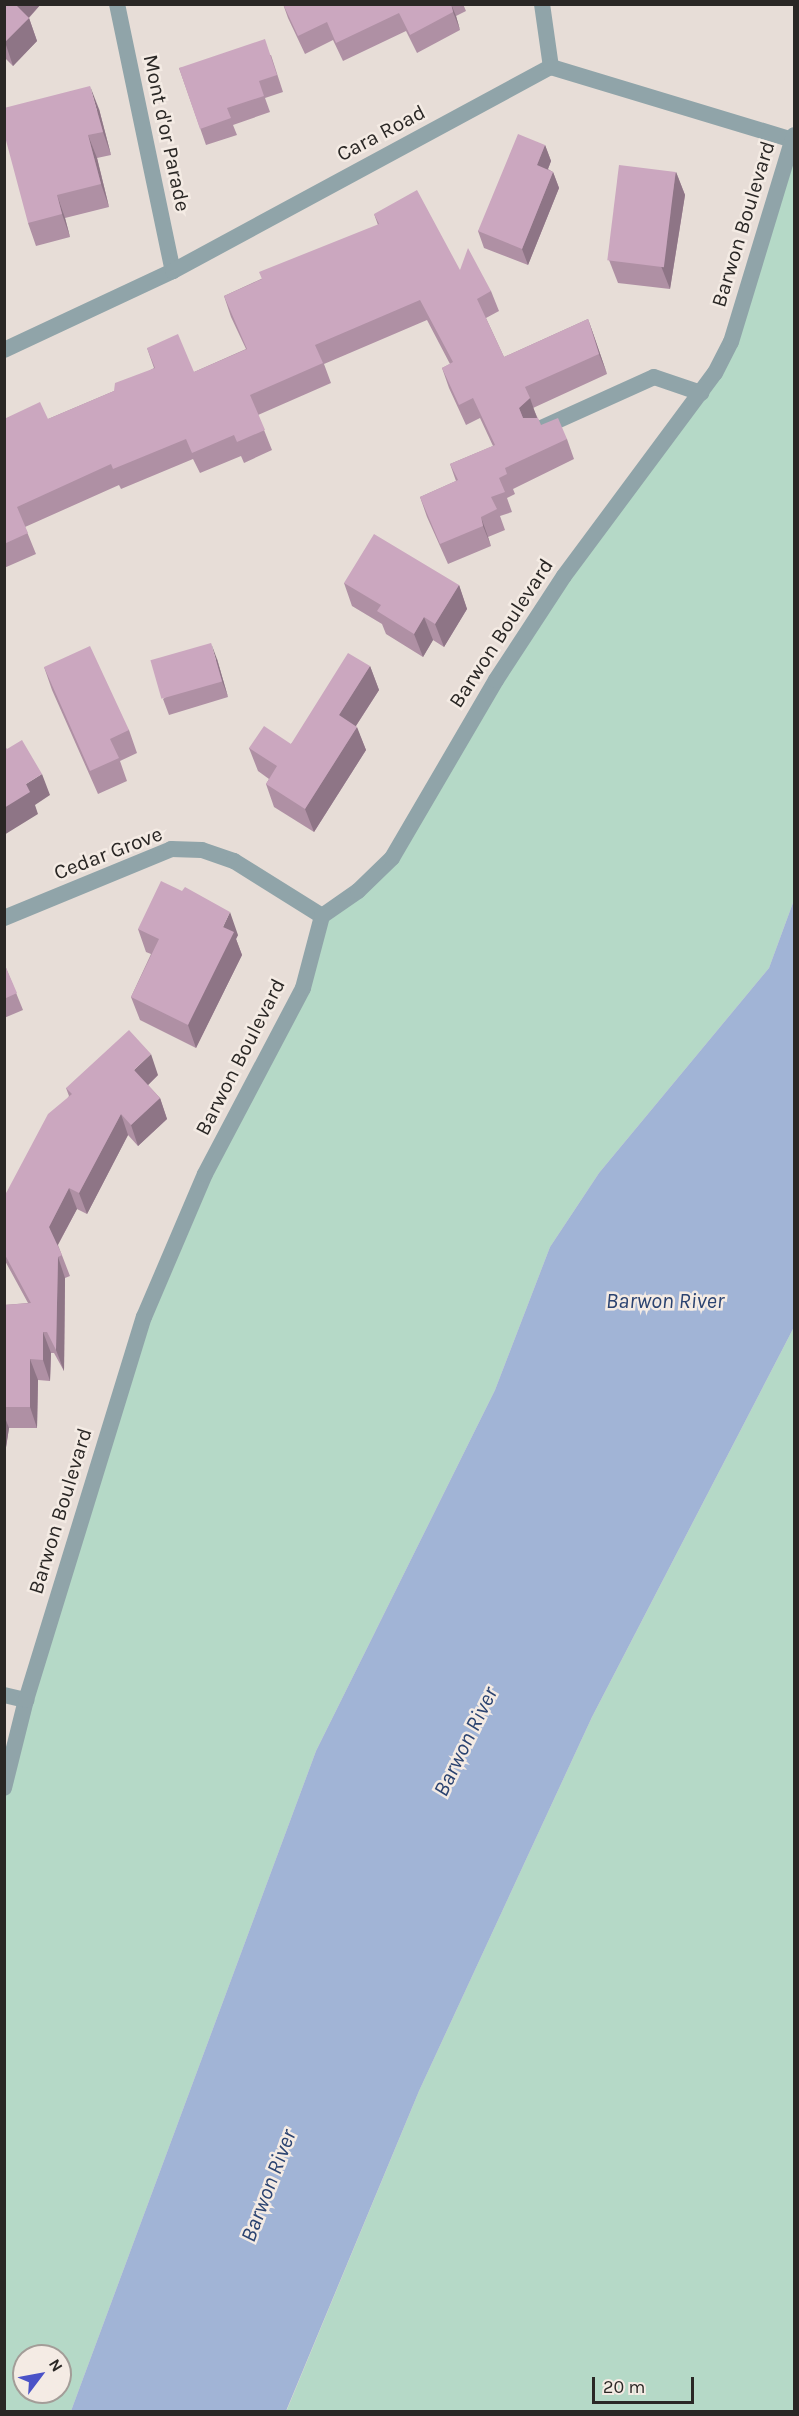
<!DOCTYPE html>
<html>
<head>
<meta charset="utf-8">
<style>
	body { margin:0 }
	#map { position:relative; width:799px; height:2416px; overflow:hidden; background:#e7ddd7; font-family:Karla,sans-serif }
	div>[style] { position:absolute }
	.green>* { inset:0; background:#b5d9c7 }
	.water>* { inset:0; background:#a1b4d6 }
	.service>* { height:16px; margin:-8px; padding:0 8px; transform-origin:8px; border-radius:8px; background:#90a4a9 }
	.minor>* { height:16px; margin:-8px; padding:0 8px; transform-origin:8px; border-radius:8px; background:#90a4a9 }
	.tertiary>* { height:16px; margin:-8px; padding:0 8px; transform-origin:8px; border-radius:8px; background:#90a4a9 }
	.wall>* { inset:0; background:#af90a4 }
	.shaded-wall>* { inset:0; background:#8e7586 }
	.building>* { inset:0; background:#cba7bf; transform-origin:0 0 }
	span { translate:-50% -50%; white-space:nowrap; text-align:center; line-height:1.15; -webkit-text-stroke:5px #f4ebe4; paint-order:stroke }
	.street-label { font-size:21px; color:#2a2725 }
	.water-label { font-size:22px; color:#2b4370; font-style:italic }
	.frame { position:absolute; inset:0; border:6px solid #2a2725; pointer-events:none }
	.north { position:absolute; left:12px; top:2344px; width:60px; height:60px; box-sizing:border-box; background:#f4ebe4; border:2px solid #a39d98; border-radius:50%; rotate:58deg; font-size:16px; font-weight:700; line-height:24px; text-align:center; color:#2a2725 }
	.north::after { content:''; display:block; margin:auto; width:21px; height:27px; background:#4a52c7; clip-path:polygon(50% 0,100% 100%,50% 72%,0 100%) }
	.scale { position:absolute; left:592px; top:2377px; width:102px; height:27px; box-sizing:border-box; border:3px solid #2a2725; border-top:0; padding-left:8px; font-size:18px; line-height:21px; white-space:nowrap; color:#2a2725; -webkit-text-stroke:4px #f4ebe4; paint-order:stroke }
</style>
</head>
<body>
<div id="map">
	<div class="green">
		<div style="clip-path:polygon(evenodd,794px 135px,794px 900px,769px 968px,599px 1173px,550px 1247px,495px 1390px,316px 1751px,71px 2411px,5px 2412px,5px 1788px,144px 1317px,287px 1021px,322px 916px,392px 858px,496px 680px,715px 373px,794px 135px,24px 2356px,60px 2356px,60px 2392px,24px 2392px,24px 2356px)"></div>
		<div style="clip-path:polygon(794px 1327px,794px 2411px,286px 2412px,419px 2091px,592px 1717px)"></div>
	</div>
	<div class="water">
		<div style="clip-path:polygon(794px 900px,794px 1327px,592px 1717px,419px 2091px,286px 2411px,71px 2411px,316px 1751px,495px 1390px,550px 1247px,599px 1173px,769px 968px)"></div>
	</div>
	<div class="service">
		<div style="left:539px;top:429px;width:126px;rotate:-24.3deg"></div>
		<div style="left:654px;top:377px;width:50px;rotate:18.8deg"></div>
	</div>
	<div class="minor">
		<div style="left:117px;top:4px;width:273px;rotate:78.2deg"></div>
		<div style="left:542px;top:4px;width:64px;rotate:81.9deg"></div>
		<div style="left:4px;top:350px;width:187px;rotate:-25.1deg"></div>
		<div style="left:173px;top:271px;width:430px;rotate:-28.4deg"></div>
		<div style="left:551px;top:67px;width:253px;rotate:16.8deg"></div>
		<div style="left:4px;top:918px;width:181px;rotate:-22.4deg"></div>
		<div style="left:171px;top:849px;width:31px;rotate:2deg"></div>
		<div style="left:202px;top:850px;width:34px;rotate:19deg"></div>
		<div style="left:234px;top:861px;width:104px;rotate:32deg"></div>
		<div style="left:4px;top:1695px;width:23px;rotate:13deg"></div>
	</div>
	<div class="tertiary">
		<div style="left:4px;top:1788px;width:91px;rotate:-76deg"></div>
		<div style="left:26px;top:1700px;width:401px;rotate:-72.9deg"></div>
		<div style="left:144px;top:1317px;width:155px;rotate:-66.9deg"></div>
		<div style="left:205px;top:1174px;width:210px;rotate:-62.2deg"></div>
		<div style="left:303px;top:988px;width:74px;rotate:-75.2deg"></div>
		<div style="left:322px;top:916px;width:44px;rotate:-34.8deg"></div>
		<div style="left:358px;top:891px;width:47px;rotate:-44.1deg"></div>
		<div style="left:392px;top:858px;width:206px;rotate:-59.7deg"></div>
		<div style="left:496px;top:680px;width:124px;rotate:-56.8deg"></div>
		<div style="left:564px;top:576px;width:253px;rotate:-53.4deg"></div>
		<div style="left:715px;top:373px;width:35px;rotate:-63deg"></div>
		<div style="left:731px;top:342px;width:216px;rotate:-73.1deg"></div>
	</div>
	<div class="wall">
		<div style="clip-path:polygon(4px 4px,41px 4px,29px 18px,37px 41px,13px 66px,4px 57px)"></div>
		<div style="clip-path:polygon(283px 4px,463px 4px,466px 11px,456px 16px,460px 30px,417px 53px,406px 31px,343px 61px,333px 40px,305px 54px,288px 18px)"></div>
		<div style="clip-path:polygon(271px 55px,283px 92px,265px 98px,270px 112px,233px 125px,237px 135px,206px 145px,179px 68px)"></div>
		<div style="clip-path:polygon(99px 109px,111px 155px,97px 158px,109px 207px,65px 218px,70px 237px,36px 246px,28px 223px)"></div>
		<div style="clip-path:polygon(545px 145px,551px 161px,548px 169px,553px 172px,559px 188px,528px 265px,484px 248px,478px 231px)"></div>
		<div style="clip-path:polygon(676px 172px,685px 195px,670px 289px,618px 283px,609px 260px)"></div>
		<div style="clip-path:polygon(374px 214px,491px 291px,499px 311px,486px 318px,504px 357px,588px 319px,595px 339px,607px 374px,533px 408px,541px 425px,567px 439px,574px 459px,513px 489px,515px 494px,507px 498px,512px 512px,500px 516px,505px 530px,488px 537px,491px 546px,448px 564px,427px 517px,420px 497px,456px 481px,450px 464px,493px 446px,480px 418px,466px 425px,449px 388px,442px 368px,450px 364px,427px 320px,324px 364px,331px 383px,258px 415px,272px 450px,244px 463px,241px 456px,200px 473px,193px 459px,121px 489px,119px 485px,25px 527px,36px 554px,4px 568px,4px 419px,48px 419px,114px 391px,154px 368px,147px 348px,194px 372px,246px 349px,231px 317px,224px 296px,378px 225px)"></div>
		<div style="clip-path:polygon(344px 583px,459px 585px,467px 609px,444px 647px,433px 640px,423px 657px,386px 634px,382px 624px,352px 606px)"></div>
		<div style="clip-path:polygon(217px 659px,228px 697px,169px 715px,163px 699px)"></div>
		<div style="clip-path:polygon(370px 666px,379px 690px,356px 726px,366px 750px,314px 832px,274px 807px,266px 784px,269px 779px,258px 771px,249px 748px,291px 744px)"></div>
		<div style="clip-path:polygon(44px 667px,129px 730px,137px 753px,120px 761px,127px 781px,98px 794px,52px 690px)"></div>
		<div style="clip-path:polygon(138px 929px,238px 935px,236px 939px,242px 955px,196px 1048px,140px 1020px,131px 997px,151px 954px,146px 952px)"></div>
		<div style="clip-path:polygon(4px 963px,23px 1010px,4px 1018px)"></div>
		<div style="clip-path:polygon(158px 1075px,148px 1085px,160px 1098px,167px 1119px,138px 1146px,128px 1135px,87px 1214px,77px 1209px,58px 1245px,70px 1276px,65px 1278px,64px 1371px,54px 1353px,51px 1353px,50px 1381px,38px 1380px,37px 1428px,9px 1428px,4px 1460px,4px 1305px,28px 1303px,4px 1259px,4px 1197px,69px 1096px,66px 1088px)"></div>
	</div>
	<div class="shaded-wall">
		<div style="clip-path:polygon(13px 4px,41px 4px,21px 26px)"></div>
		<div style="clip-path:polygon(451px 4px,456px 16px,460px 30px,453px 12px)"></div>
		<div style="clip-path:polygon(29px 18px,37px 41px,13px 66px,5px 42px)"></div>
		<div style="clip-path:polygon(90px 86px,99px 109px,111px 155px,103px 132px)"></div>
		<div style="clip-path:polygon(88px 135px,97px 158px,109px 207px,101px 184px)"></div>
		<div style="clip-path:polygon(545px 145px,551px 161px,543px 182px,537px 165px)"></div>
		<div style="clip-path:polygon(553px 172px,559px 188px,528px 265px,522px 249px)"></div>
		<div style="clip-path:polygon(676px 172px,685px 195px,670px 289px,661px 266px)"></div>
		<div style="clip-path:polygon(57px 195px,65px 218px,70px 237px,62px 214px)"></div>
		<div style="clip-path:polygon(588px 319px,595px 339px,607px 374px,599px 354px)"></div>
		<div style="clip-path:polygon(530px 398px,537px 418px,527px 428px,519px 408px)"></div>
		<div style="clip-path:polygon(481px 517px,488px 537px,491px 546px,483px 526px)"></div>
		<div style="clip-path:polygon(459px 585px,467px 609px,444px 647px,435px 624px)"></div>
		<div style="clip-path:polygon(424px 617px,433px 640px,423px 657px,414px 634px)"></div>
		<div style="clip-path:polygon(211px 643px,217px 659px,228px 697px,222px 681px)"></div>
		<div style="clip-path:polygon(370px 666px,379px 690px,348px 738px,339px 715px)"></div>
		<div style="clip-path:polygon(357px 727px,366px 750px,314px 832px,305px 809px)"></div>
		<div style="clip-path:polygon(42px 774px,50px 795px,35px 805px,38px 814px,4px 835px,4px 808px,26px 784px)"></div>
		<div style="clip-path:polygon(230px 912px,238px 935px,236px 939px,242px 955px,196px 1048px,188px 1025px,223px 927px)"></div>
		<div style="clip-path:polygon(151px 1054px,158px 1075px,142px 1091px,134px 1070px)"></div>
		<div style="clip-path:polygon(160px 1098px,167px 1119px,138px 1146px,131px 1125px)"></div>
		<div style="clip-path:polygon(121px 1114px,128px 1135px,87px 1214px,79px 1193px)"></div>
		<div style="clip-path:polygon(69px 1188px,77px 1209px,56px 1248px,49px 1227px)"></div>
		<div style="clip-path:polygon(58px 1257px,65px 1278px,64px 1371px,56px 1350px)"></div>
		<div style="clip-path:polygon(43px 1332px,51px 1353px,50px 1381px,43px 1360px)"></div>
		<div style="clip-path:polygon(30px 1359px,38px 1380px,37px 1428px,30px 1407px)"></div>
		<div style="clip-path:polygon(4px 1415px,9px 1428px,4px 1460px)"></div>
	</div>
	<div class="building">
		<div style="clip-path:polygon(4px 4px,15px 4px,29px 18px,5px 42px)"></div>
		<div style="clip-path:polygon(283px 4px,451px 4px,453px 12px,410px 35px,399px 13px,336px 43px,327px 22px,298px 36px)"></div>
		<div style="clip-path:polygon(265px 39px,277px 75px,259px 81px,264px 96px,227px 108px,231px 118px,200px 129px,179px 68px)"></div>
		<div style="clip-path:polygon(90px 86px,103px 132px,88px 135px,101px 184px,57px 195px,62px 214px,28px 223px,4px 133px,4px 108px)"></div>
		<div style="clip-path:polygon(518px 134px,545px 145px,537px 165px,553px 172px,522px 249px,478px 231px)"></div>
		<div style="left:619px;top:165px;width:57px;height:96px;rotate:7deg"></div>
		<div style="clip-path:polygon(417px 190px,460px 270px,468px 248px,491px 291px,477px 299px,504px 357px,588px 319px,599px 354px,525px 387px,530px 398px,519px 408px,523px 418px,538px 418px,541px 425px,558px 418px,567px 439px,505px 468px,507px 474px,499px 478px,505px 492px,491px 497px,497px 509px,481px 517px,483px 526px,440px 544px,420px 497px,458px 480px,450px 464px,495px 445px,473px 398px,459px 405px,442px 368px,453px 362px,420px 300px,315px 345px,323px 363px,250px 395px,265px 430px,237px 442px,234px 435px,192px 453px,186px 439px,113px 469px,111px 464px,17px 507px,28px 533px,4px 544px,4px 419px,40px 402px,48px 419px,114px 391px,115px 383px,155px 368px,147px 348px,178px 334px,194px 372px,247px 349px,224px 296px,262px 279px,259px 272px,379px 224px,374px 214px)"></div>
		<div style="clip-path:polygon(374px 534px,459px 585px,435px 624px,424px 617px,414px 634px,377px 611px,381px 605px,344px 583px)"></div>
		<div style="left:211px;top:643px;width:40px;height:63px;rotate:74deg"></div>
		<div style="clip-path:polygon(90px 646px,129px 730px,110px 739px,119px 758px,90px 771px,44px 667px)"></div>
		<div style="clip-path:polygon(348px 653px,370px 666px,339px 715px,357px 727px,305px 809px,266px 784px,277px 766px,249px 748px,264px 726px,291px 744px)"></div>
		<div style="clip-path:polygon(22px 740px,42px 774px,26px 784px,30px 792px,4px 808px,4px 745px,7px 749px)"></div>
		<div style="clip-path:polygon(161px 881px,182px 891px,185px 887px,230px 912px,223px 927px,234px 932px,188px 1025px,131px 997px,159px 939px,138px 929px)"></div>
		<div style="clip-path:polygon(4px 963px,17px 993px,4px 999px)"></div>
		<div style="clip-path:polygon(129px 1030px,151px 1054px,134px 1070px,160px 1098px,131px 1125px,121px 1114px,79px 1193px,69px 1188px,49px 1227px,62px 1255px,58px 1257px,56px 1350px,47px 1332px,43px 1332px,43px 1360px,30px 1359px,30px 1407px,4px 1407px,4px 1305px,31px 1303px,4px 1253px,4px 1197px,48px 1114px,72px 1094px,66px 1088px)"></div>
	</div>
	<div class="street-label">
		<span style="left:167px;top:133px;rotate:78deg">Mont d'or Parade</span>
		<span style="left:381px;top:133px;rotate:-28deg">Cara Road</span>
		<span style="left:743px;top:224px;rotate:-73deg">Barwon Boulevard</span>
		<span style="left:501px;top:633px;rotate:-57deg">Barwon Boulevard</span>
		<span style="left:108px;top:853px;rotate:-21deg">Cedar Grove</span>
		<span style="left:240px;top:1057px;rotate:-63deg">Barwon Boulevard</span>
		<span style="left:60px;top:1511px;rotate:-73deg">Barwon Boulevard</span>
	</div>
	<div class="water-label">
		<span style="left:665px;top:1302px">Barwon River</span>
		<span style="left:466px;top:1742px;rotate:-64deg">Barwon River</span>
		<span style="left:269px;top:2186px;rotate:-69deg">Barwon River</span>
	</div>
	<div class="frame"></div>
	<div class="north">N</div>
	<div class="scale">20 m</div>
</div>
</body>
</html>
